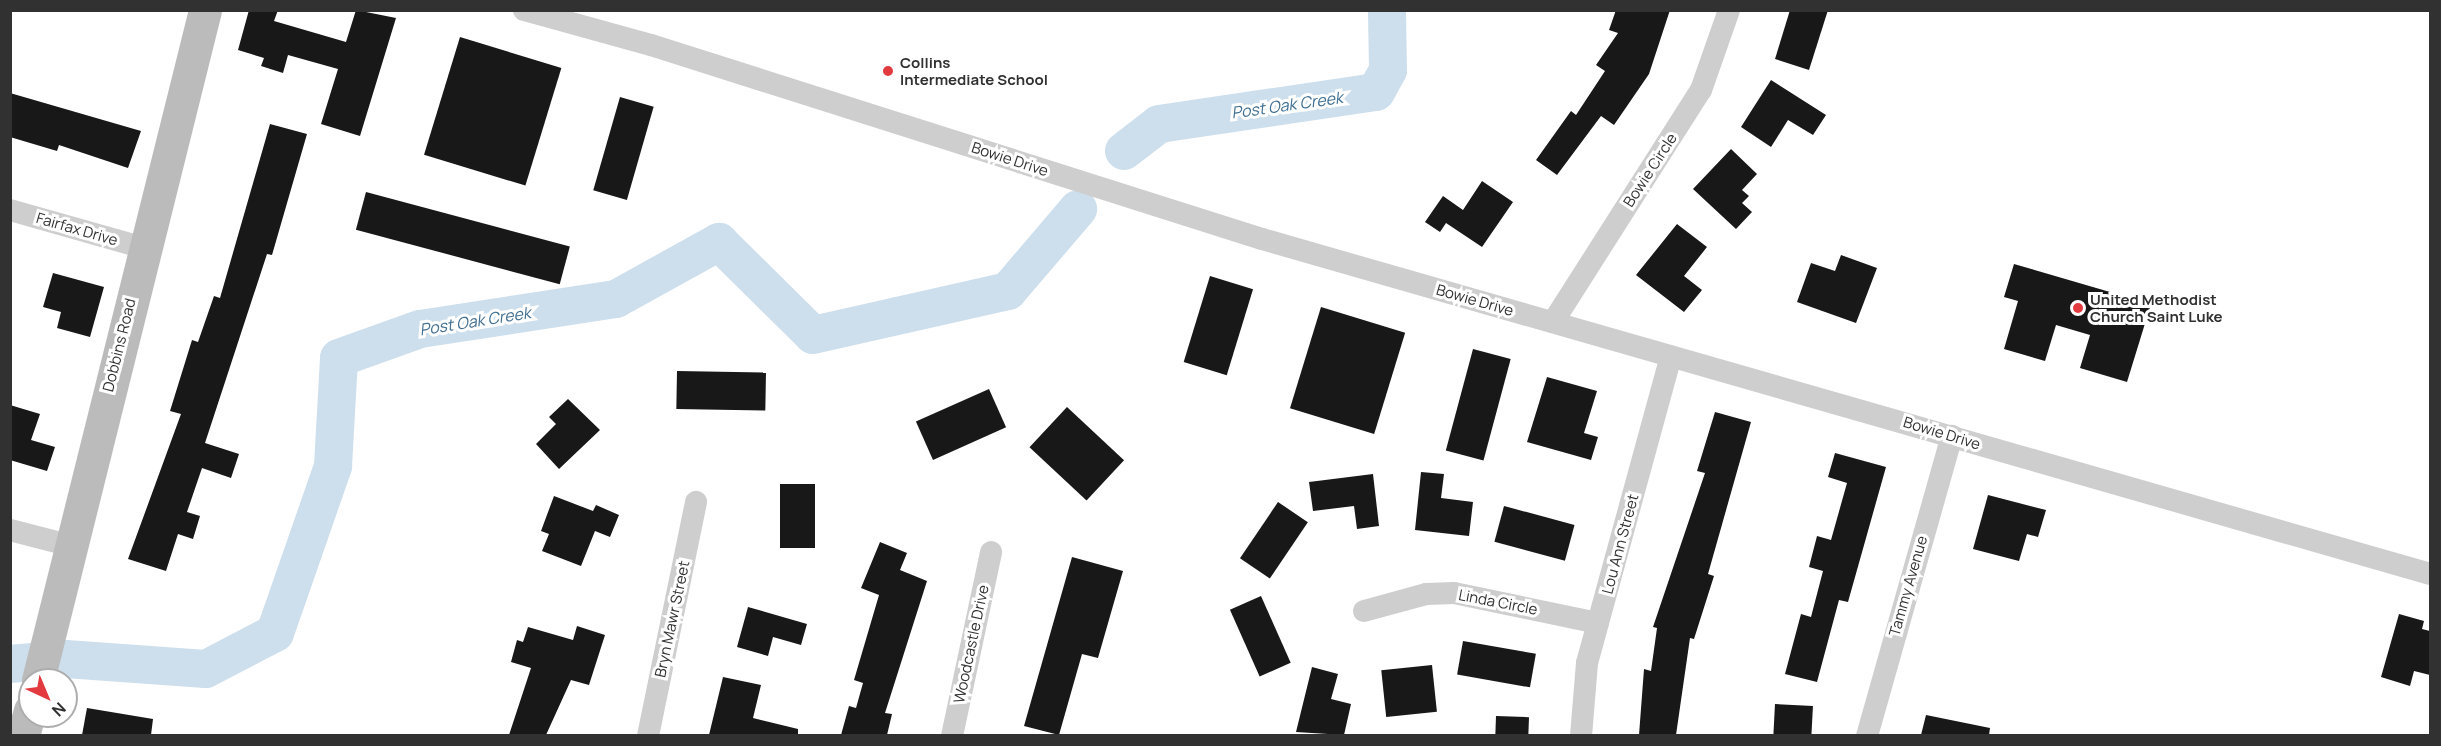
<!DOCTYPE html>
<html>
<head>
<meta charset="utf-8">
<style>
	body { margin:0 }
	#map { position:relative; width:2441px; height:746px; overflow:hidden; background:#fff; font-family:Manrope,sans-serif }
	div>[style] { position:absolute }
	.river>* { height:38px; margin:-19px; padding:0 19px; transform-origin:19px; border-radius:19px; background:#cddfec }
	.building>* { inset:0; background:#181818; transform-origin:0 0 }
	.street>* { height:22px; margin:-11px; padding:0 11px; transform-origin:11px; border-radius:11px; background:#cecece }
	.secondary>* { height:33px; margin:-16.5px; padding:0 16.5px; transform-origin:16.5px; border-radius:16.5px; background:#bbb }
	.dots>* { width:16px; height:16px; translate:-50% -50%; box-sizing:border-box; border:3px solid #fff; border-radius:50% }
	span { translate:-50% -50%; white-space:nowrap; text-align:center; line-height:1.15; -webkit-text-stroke:6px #fff; paint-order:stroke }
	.poi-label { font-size:15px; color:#313131; font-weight:700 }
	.left { translate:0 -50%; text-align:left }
	.street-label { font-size:15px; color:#313131 }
	.water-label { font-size:16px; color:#406f92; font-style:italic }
	.frame { position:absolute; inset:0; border:12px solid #313131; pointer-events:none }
	.north { position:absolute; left:18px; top:668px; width:60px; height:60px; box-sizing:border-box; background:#fff; border:2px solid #adadad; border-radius:50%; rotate:136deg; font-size:16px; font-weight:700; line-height:24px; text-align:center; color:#313131 }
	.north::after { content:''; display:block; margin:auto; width:21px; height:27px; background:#e23a3e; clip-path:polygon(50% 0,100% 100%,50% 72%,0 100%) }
</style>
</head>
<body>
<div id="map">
	<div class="river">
		<div style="left:1124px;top:151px;width:44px;rotate:-37.6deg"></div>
		<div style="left:1159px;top:124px;width:219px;rotate:-8.4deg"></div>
		<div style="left:1376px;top:92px;width:25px;rotate:-61deg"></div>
		<div style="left:1388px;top:70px;width:60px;rotate:-91deg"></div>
		<div style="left:10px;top:664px;width:56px;rotate:-5.1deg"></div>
		<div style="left:66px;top:659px;width:140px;rotate:4.1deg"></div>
		<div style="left:206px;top:669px;width:78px;rotate:-27.6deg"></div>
		<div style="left:275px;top:633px;width:177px;rotate:-70.8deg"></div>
		<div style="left:333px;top:466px;width:108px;rotate:-86.8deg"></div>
		<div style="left:339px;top:358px;width:86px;rotate:-19.7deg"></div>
		<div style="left:420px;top:329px;width:198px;rotate:-8.7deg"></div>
		<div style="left:616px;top:299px;width:118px;rotate:-29deg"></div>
		<div style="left:719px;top:242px;width:132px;rotate:44.7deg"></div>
		<div style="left:813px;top:335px;width:200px;rotate:-12.7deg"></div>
		<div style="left:1008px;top:291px;width:108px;rotate:-49.5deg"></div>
	</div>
	<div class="building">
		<div style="clip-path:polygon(249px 10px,278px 10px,274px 21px,346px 42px,356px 10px,396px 18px,360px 136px,321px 124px,338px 69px,288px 55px,283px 73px,261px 66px,264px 58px,238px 50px)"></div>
		<div style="clip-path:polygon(1616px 10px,1670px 10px,1649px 74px,1614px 125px,1601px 116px,1557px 175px,1536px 160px,1571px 111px,1576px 115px,1605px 71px,1596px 65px,1618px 33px,1609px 30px)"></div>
		<div style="clip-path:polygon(1790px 10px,1828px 10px,1809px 70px,1775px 59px)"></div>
		<div style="left:460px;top:37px;width:106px;height:123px;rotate:17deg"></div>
		<div style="clip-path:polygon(1771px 80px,1826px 115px,1813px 135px,1788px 120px,1771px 147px,1741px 127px)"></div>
		<div style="clip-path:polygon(10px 93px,141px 131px,128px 168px,59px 145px,57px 151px,10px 137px)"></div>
		<div style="left:620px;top:97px;width:35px;height:97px;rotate:16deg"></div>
		<div style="clip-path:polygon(270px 124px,307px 134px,272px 255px,267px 254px,205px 443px,239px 454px,231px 478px,202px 468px,187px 512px,200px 516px,193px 539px,178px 534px,166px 571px,128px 559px,181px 414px,170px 411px,192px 340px,198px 342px,214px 296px,220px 298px)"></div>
		<div style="clip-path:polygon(1731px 149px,1757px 174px,1742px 190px,1749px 196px,1742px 203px,1752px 212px,1736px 229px,1693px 189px)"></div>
		<div style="clip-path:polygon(1482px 181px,1513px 202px,1482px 247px,1446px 223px,1440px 232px,1425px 222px,1443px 196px,1463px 210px)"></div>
		<div style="left:366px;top:192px;width:211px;height:39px;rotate:15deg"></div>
		<div style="clip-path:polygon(1677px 224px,1707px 247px,1684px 276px,1702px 290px,1684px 312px,1636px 275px)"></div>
		<div style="clip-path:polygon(1841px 255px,1877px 268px,1856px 323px,1797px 302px,1811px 263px,1835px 271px)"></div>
		<div style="clip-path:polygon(2014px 264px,2151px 304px,2127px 382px,2080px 368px,2090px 335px,2056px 325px,2045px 361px,2004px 349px,2018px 301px,2004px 297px)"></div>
		<div style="clip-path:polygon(53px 273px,104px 287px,90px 337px,57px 328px,61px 312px,43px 307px)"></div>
		<div style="left:1210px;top:276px;width:45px;height:90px;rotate:17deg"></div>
		<div style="left:1321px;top:307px;width:88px;height:106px;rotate:17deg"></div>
		<div style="left:1473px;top:349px;width:39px;height:105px;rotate:15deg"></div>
		<div style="left:677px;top:371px;width:89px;height:38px;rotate:1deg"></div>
		<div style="clip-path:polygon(1547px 377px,1597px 391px,1584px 433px,1598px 437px,1591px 460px,1527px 442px)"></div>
		<div style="left:989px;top:389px;width:42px;height:80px;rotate:66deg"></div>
		<div style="clip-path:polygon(568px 399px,600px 430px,559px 469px,536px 444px,556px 424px,549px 417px)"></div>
		<div style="clip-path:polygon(10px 405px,40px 414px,31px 440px,55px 447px,47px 471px,10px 460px)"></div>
		<div style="left:1067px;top:407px;width:78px;height:55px;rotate:43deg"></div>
		<div style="clip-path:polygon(1715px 412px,1751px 422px,1708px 574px,1714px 576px,1694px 639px,1690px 638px,1676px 735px,1639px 735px,1644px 669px,1651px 671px,1657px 628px,1653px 627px,1705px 473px,1697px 471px)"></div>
		<div style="clip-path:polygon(1835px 453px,1886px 467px,1848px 602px,1839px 600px,1817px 682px,1785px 674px,1801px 614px,1811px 617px,1823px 571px,1809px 567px,1817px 536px,1831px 540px,1847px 483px,1828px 477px)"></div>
		<div style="clip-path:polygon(1421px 472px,1444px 474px,1441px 498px,1473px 502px,1469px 536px,1415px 530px)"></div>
		<div style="clip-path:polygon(1373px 474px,1379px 526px,1357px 529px,1354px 506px,1313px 511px,1309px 482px)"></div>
		<div style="left:780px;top:484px;width:35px;height:64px"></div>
		<div style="clip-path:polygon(1988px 495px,2046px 510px,2038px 537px,2027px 534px,2019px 561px,1973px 549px)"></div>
		<div style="clip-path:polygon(554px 496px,593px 511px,596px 505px,619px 515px,610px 537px,595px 531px,581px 566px,542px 551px,549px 534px,541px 531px)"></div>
		<div style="left:1278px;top:502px;width:36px;height:68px;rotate:34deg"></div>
		<div style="left:1504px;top:506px;width:73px;height:37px;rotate:15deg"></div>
		<div style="clip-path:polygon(880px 542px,907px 553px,900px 570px,927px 581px,885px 713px,892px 714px,887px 735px,841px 735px,849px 706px,856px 708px,863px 683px,854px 680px,879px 595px,861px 588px)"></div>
		<div style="clip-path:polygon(1072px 557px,1123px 571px,1098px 658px,1082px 654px,1059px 735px,1024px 726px)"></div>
		<div style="left:1261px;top:596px;width:73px;height:34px;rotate:66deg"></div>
		<div style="clip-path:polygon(748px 607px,807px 624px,801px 645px,773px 637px,768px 656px,737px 647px)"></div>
		<div style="clip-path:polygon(2399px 614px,2424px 621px,2422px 629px,2430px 631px,2430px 675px,2414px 671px,2410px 686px,2381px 677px)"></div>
		<div style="clip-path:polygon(577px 626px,605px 635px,589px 685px,571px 680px,546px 735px,509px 735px,531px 668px,511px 662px,517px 640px,523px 642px,528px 627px,573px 640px)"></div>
		<div style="left:1463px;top:641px;width:74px;height:34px;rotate:10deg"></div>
		<div style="left:1432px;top:665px;width:47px;height:51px;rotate:84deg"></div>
		<div style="clip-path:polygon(1312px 667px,1338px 674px,1331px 699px,1351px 704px,1344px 735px,1296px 732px)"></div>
		<div style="clip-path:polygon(723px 677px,761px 685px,753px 718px,798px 729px,798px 735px,709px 735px)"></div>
		<div style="left:1775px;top:704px;width:38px;height:31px;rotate:3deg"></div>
		<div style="clip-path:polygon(87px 708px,153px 719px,151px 735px,82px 735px)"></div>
		<div style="clip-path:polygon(1926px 715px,1990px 728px,1989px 735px,1921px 735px)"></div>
		<div style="left:1496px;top:716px;width:33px;height:19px;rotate:2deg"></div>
	</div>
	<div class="street">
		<div style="left:524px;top:10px;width:132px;rotate:15.4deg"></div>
		<div style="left:651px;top:45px;width:641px;rotate:17.62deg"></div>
		<div style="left:1262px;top:239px;width:1215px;rotate:16deg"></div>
		<div style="left:10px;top:210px;width:139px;rotate:15.8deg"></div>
		<div style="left:1553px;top:322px;width:275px;rotate:-57.5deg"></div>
		<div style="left:1701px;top:90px;width:85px;rotate:-70.7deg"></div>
		<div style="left:10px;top:530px;width:60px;rotate:14.5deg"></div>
		<div style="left:1364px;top:611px;width:64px;rotate:-15.3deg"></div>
		<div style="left:1426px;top:594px;width:28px;rotate:-2deg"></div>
		<div style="left:1454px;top:593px;width:147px;rotate:11.8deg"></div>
		<div style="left:648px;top:736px;width:239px;rotate:-78.4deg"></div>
		<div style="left:952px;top:736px;width:188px;rotate:-78deg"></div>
		<div style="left:1581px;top:736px;width:73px;rotate:-85.3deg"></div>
		<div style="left:1587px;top:663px;width:318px;rotate:-74.7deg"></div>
		<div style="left:1867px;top:736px;width:312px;rotate:-74.2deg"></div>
	</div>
	<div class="secondary">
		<div style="left:38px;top:680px;width:690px;rotate:-76deg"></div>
		<div style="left:23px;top:736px;width:27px;rotate:-75deg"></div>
	</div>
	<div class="dots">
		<div style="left:888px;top:71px;background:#e23a3e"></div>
		<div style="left:2078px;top:308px;background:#e23a3e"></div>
	</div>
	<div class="poi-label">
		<span class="left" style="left:900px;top:71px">Collins<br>Intermediate School</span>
		<span class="left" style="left:2090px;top:308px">United Methodist<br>Church Saint Luke</span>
	</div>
	<div class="street-label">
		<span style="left:1010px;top:159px;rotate:18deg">Bowie Drive</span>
		<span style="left:1650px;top:170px;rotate:-57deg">Bowie Circle</span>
		<span style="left:77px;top:229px;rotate:16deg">Fairfax Drive</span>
		<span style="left:1475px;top:300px;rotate:16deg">Bowie Drive</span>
		<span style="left:119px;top:345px;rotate:-76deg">Dobbins Road</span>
		<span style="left:1942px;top:433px;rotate:17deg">Bowie Drive</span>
		<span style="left:1620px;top:544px;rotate:-75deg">Lou Ann Street</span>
		<span style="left:1908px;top:586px;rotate:-74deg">Tammy Avenue</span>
		<span style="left:1498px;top:602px;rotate:11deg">Linda Circle</span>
		<span style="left:672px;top:619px;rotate:-78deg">Bryn Mawr Street</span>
		<span style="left:971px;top:644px;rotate:-78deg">Woodcastle Drive</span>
	</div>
	<div class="water-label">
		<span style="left:1287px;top:105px;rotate:-8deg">Post Oak Creek</span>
		<span style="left:475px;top:321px;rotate:-9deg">Post Oak Creek</span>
	</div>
	<div class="frame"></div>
	<div class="north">N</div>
</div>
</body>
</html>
